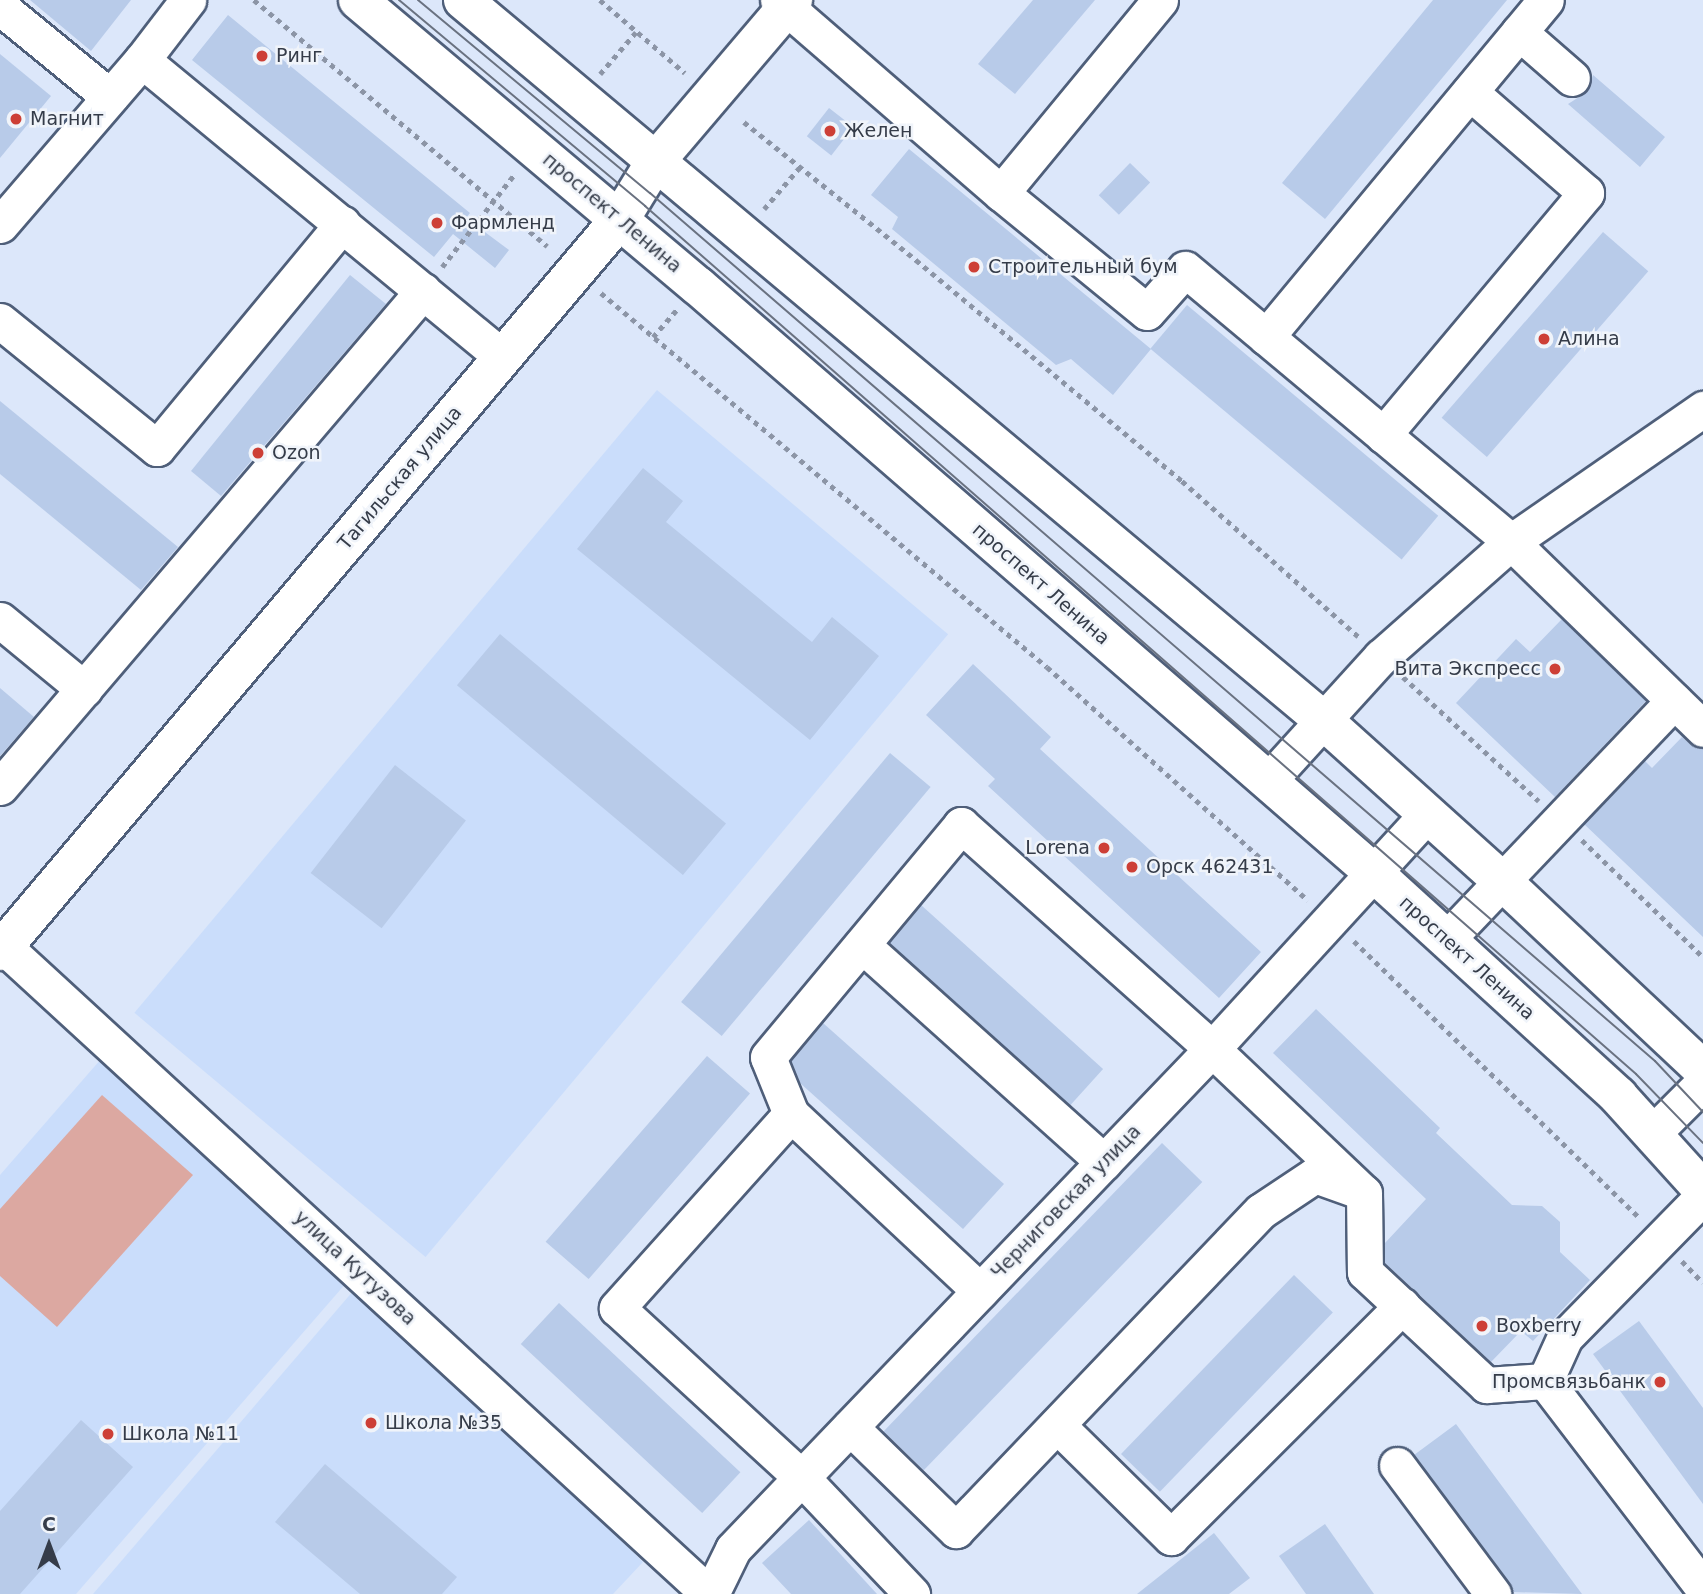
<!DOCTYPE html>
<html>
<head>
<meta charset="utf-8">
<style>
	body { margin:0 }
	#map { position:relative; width:1703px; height:1594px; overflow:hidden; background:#dce7fa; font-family:"DejaVu Sans",sans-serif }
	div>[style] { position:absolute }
	.built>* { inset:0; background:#caddfb; transform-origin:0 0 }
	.green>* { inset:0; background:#dca8a1 }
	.building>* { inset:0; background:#b8cbe9; transform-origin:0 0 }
	.path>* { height:4.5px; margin-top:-2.25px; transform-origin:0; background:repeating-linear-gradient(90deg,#8c95a6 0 5px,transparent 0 10px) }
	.roads { filter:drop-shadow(2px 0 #4f5f7a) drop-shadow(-2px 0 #4f5f7a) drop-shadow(0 2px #4f5f7a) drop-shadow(0 -2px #4f5f7a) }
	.minor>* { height:35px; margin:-17.5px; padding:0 17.5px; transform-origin:17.5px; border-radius:17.5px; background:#fff }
	.major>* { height:38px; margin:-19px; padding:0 19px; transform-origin:19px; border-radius:19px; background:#fff }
	.tram>* { height:2px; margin:-1px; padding:0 1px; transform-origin:1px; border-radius:1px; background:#6a7281 }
	.dots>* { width:19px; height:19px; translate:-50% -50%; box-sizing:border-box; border:4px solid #f0f4fa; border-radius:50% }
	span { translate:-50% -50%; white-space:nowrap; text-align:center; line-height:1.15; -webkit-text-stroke:5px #f0f4fa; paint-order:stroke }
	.poi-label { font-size:19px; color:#353c49 }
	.left { translate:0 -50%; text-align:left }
	.right { translate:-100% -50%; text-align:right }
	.street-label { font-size:19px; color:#353c49 }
	.north { position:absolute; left:14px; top:1510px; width:70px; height:70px; -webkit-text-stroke:5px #f0f4fa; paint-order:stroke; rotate:0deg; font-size:19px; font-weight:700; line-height:28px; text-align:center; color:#353c49 }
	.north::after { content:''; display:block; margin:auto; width:24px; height:32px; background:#353c49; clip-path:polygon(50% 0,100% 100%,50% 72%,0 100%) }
</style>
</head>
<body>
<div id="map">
	<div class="built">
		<div style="left:657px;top:390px;width:380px;height:813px;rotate:40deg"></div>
		<div style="clip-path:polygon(108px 1051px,354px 1274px,76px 1594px,0 1594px,0 1175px)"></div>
		<div style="clip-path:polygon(360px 1283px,643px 1562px,613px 1594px,93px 1594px)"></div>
	</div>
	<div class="green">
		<div style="clip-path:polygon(102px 1095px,193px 1175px,57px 1327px,0 1276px,0 1209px)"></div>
	</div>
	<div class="building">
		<div style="clip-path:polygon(30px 0,131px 0,91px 51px)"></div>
		<div style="clip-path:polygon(1033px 0,1095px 0,1015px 94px,978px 64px)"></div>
		<div style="clip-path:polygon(1433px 0,1507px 0,1325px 219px,1282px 183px)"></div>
		<div style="clip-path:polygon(228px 15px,470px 213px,466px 218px,509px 250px,495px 268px,453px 234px,434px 257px,192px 60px)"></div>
		<div style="clip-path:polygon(0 54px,51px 96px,0 158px)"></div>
		<div style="clip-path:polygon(1593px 75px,1665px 137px,1640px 167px,1568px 104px,1587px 92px)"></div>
		<div style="left:829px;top:108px;width:31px;height:36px;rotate:38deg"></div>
		<div style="clip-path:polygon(909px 149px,1151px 349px,1113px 395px,1071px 359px,1056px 365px,892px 229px,898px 217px,871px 195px)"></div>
		<div style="left:1130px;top:163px;width:28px;height:45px;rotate:44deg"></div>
		<div style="left:1603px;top:232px;width:60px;height:246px;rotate:41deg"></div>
		<div style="clip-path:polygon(350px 275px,386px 304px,221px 496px,191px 471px)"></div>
		<div style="left:1187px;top:305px;width:328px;height:57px;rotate:40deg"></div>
		<div style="clip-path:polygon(0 401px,178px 547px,141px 590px,0 474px)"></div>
		<div style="clip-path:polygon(643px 468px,683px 501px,666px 522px,812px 642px,832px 617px,879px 656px,810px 740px,577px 549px)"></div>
		<div style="clip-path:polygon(1562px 619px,1646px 701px,1555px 797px,1456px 703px,1516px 639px,1530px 652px)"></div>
		<div style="left:500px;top:634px;width:295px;height:67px;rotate:40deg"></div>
		<div style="clip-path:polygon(973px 664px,1051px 737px,1040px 749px,1261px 952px,1219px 998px,988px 786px,995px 779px,926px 715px)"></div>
		<div style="clip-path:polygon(0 688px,34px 717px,0 756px)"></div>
		<div style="clip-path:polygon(1682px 737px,1690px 744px,1703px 749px,1703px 937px,1584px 824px,1645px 761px,1652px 768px)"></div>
		<div style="left:890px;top:753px;width:53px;height:325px;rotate:40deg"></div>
		<div style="left:395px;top:765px;width:90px;height:137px;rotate:38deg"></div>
		<div style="left:921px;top:905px;width:245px;height:50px;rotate:42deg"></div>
		<div style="clip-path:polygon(1316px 1009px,1440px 1128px,1436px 1133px,1512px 1205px,1542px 1206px,1560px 1222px,1560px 1252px,1590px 1280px,1533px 1341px,1521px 1331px,1491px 1362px,1385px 1263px,1385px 1243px,1426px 1199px,1273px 1053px)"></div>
		<div style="clip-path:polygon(823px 1023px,1004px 1184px,963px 1229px,800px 1083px,791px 1061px)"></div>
		<div style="left:707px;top:1056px;width:57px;height:246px;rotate:41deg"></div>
		<div style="left:1162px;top:1143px;width:56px;height:401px;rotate:44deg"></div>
		<div style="left:1294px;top:1275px;width:54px;height:249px;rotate:44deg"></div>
		<div style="left:559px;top:1303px;width:248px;height:56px;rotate:43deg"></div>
		<div style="clip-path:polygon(1639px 1321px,1703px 1408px,1703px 1504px,1593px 1354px)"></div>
		<div style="clip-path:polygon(81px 1420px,133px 1467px,20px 1594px,0 1594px,0 1511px)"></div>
		<div style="clip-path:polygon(1456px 1424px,1582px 1594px,1513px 1592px,1509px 1582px,1414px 1455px)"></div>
		<div style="clip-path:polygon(325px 1464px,457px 1577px,442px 1594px,360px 1594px,275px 1522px)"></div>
		<div style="clip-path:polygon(809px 1520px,877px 1594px,791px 1594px,762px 1563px)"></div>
		<div style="clip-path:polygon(1325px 1524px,1374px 1594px,1306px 1594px,1279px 1556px)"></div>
		<div style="clip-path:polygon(1214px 1533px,1250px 1578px,1229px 1594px,1137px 1594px)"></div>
	</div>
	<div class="path">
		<div style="left:254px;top:0;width:383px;rotate:40deg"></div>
		<div style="left:600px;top:0;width:112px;rotate:40.7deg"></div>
		<div style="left:600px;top:74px;width:55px;rotate:-49.4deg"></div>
		<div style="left:744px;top:122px;width:221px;rotate:38.7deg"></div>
		<div style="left:916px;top:260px;width:346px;rotate:39.7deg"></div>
		<div style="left:1182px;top:481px;width:235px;rotate:41.4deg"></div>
		<div style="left:764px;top:209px;width:54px;rotate:-49.5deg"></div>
		<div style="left:442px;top:267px;width:117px;rotate:-52deg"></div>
		<div style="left:601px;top:293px;width:582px;rotate:39.98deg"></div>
		<div style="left:1047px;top:667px;width:350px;rotate:41.8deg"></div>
		<div style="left:653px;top:337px;width:37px;rotate:-49deg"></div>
		<div style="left:1403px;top:677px;width:184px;rotate:42.4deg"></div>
		<div style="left:1582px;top:840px;width:168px;rotate:44deg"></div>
		<div style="left:1354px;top:941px;width:397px;rotate:44.1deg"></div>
		<div style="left:1682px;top:1261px;width:30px;rotate:46deg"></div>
	</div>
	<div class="roads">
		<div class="minor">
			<div style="left:778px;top:0;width:295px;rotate:40.9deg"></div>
			<div style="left:1001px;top:193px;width:188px;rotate:39.2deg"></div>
			<div style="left:1147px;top:312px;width:57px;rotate:-48.5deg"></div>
			<div style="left:1185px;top:269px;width:425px;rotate:39.9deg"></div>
			<div style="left:1511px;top:542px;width:268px;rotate:44.2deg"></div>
			<div style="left:0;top:7px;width:142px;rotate:39.3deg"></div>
			<div style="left:1519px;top:32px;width:70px;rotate:41deg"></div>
			<div style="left:142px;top:60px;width:467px;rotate:39.5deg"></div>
			<div style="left:1001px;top:193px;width:250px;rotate:-50.5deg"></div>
			<div style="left:0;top:225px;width:218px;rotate:-49.3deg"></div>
			<div style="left:142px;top:60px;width:76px;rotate:-52.5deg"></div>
			<div style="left:0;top:321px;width:202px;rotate:39deg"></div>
			<div style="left:157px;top:448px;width:291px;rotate:-50.4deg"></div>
			<div style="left:1266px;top:337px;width:438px;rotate:-50.3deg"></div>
			<div style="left:1383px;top:435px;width:316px;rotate:-50deg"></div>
			<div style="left:1586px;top:193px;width:154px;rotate:-139deg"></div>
			<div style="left:0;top:620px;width:109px;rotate:39.4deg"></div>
			<div style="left:1268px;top:781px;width:168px;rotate:-47.7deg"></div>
			<div style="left:1381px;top:657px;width:174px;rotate:-41.5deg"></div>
			<div style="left:1511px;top:542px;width:234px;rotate:-34.7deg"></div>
			<div style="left:0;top:787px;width:652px;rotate:-49.54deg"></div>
			<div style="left:1447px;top:939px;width:329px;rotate:-46.4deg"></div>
			<div style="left:0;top:943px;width:963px;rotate:42.56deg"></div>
			<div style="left:862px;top:945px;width:325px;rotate:41.9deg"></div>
			<div style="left:791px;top:1114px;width:261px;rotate:131.9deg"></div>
			<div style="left:617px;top:1308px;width:251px;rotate:42.6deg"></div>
			<div style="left:802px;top:1478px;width:160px;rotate:46.5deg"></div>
			<div style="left:1652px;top:1134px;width:72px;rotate:-45deg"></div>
			<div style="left:980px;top:1291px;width:259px;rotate:-136.9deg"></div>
			<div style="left:791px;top:1114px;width:61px;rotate:-112deg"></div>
			<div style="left:768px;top:1057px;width:302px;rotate:-50.2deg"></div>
			<div style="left:961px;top:825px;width:336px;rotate:41.7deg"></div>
			<div style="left:1212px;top:1049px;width:209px;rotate:43.5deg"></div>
			<div style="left:1364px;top:1193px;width:79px;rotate:89.3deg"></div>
			<div style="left:1365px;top:1272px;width:166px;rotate:43deg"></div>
			<div style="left:1486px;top:1385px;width:59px;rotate:-3.9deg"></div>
			<div style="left:1545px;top:1381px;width:260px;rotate:52.6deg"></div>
			<div style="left:1545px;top:1381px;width:48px;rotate:-65.6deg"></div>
			<div style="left:1565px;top:1337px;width:197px;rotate:-45.6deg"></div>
			<div style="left:1057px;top:1425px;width:160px;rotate:44.5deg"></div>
			<div style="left:1171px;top:1537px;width:327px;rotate:-45deg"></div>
			<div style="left:850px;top:1427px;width:148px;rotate:44.2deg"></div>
			<div style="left:956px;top:1530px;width:441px;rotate:-46.3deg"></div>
			<div style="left:1261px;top:1211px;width:65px;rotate:-33.7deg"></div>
			<div style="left:1315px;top:1175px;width:41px;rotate:19.7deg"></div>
			<div style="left:1397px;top:1465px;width:161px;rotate:53.3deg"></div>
			<div style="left:711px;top:1594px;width:50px;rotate:-63.9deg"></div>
			<div style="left:733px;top:1549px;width:692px;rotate:-46.23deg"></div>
			<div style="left:1212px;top:1049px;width:319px;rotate:-47.5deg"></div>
		</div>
		<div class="major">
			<div style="left:358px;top:0;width:444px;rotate:40.1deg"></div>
			<div style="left:698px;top:286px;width:895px;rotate:40.97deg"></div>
			<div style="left:1374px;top:873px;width:331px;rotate:42.4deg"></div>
			<div style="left:1618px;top:1096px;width:127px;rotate:47.9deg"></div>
			<div style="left:463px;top:0;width:1122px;rotate:39.94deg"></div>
			<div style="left:1323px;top:720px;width:239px;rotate:42deg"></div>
			<div style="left:1501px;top:880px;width:277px;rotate:43.2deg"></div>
			<div style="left:0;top:951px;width:959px;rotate:-49.74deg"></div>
			<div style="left:620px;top:219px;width:67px;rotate:-58.4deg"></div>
			<div style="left:655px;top:162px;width:213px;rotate:-49.6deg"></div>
		</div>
	</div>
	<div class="tram">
		<div style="left:399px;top:0;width:321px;rotate:39.9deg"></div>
		<div style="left:645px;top:206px;width:1317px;rotate:41.21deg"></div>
		<div style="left:1636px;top:1074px;width:96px;rotate:45.8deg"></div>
		<div style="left:418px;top:0;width:302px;rotate:39.8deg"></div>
		<div style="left:650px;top:193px;width:1328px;rotate:40.82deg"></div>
		<div style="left:1655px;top:1061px;width:70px;rotate:46.7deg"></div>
	</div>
	<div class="dots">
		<div style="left:262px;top:56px;background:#cd3f36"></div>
		<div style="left:16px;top:119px;background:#cd3f36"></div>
		<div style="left:830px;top:131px;background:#cd3f36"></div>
		<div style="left:437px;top:223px;background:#cd3f36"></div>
		<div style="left:974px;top:267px;background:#cd3f36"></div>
		<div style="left:1544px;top:339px;background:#cd3f36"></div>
		<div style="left:258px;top:453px;background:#cd3f36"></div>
		<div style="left:1555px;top:669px;background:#cd3f36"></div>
		<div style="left:1104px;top:848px;background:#cd3f36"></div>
		<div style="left:1132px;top:867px;background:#cd3f36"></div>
		<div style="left:1482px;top:1326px;background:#cd3f36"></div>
		<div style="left:1660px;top:1382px;background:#cd3f36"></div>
		<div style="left:371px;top:1423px;background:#cd3f36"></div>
		<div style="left:108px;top:1434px;background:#cd3f36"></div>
	</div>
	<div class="poi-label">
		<span class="left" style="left:276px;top:56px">Ринг</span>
		<span class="left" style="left:30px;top:119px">Магнит</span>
		<span class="left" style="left:844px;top:131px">Желен</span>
		<span class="left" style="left:451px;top:223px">Фармленд</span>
		<span class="left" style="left:988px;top:267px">Строительный бум</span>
		<span class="left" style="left:1558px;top:339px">Алина</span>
		<span class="left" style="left:272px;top:453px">Ozon</span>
		<span class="right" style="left:1541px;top:669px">Вита Экспресс</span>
		<span class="right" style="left:1090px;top:848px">Lorena</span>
		<span class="left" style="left:1146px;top:867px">Орск 462431</span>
		<span class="left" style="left:1496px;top:1326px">Boxberry</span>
		<span class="right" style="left:1646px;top:1382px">Промсвязьбанк</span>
		<span class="left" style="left:385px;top:1423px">Школа №35</span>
		<span class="left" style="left:122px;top:1434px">Школа №11</span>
	</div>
	<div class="street-label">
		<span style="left:612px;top:213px;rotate:40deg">проспект Ленина</span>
		<span style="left:400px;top:478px;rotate:-50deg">Тагильская улица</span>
		<span style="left:1041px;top:584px;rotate:41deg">проспект Ленина</span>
		<span style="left:1467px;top:958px;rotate:42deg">проспект Ленина</span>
		<span style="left:1066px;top:1202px;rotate:-46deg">Черниговская улица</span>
		<span style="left:355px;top:1268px;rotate:43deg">улица Кутузова</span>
	</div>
	<div class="north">С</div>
</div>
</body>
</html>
